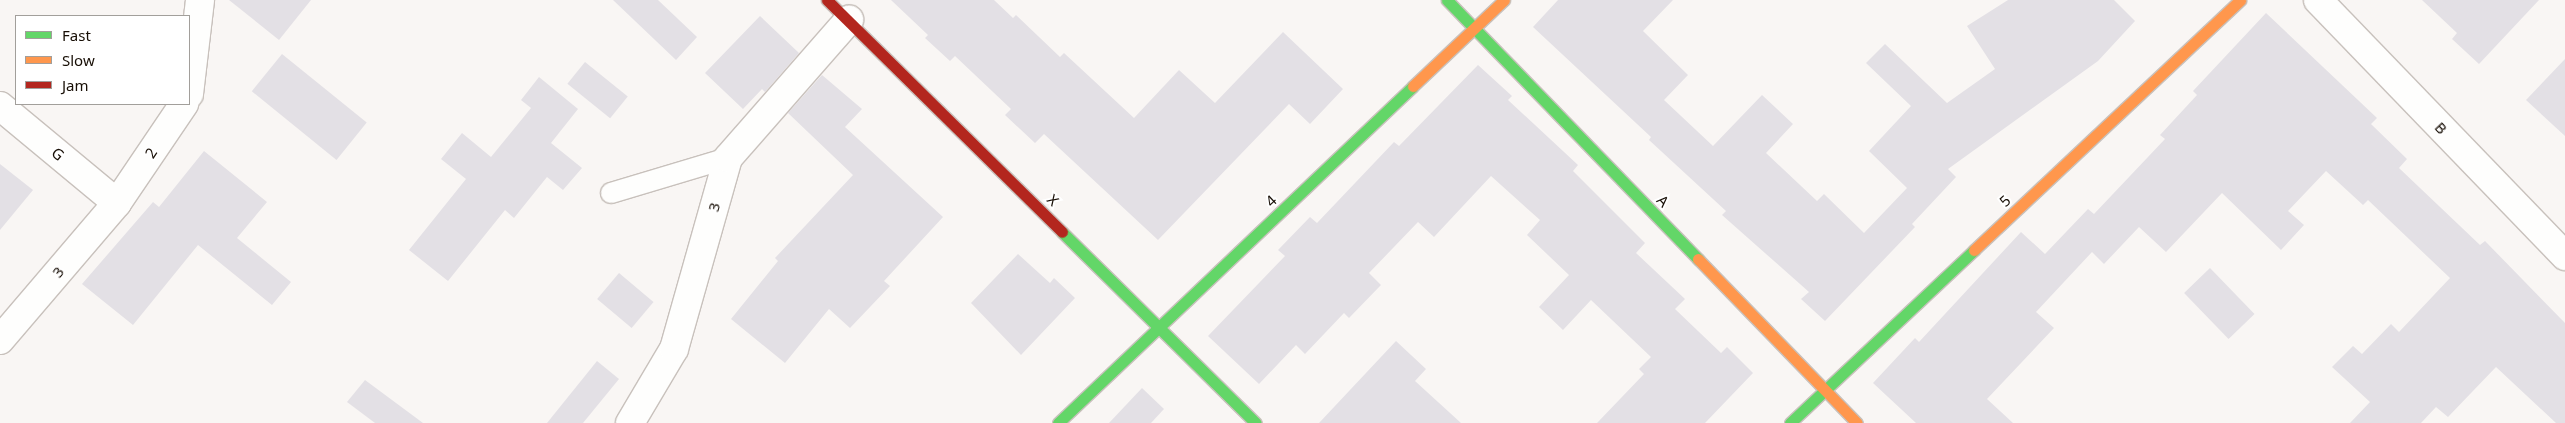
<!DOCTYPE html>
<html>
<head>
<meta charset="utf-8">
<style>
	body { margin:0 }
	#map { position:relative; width:2565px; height:423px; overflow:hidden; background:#f9f6f4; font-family:"Noto Sans",sans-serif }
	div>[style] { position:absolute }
	.building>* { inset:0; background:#e3e0e5; transform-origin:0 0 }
	.roads { filter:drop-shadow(1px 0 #c8c1bc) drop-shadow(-1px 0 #c8c1bc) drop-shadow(0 1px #c8c1bc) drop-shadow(0 -1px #c8c1bc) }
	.lane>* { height:20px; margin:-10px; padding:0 10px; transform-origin:10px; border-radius:10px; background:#fefefd }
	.street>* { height:28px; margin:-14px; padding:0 14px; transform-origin:14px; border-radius:14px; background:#fefefd }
	.fast>* { height:11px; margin:-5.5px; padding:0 5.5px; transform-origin:5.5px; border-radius:5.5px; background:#63d668 }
	.slow>* { height:11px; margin:-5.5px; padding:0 5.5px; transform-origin:5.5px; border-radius:5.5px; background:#ff974d }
	.jam>* { height:11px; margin:-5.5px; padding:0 5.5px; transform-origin:5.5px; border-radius:5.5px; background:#b3261e }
	span { translate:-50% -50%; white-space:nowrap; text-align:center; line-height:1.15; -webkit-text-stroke:4px #fff; paint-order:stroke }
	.street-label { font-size:15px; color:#170e05 }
	.legend { position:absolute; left:15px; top:15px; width:175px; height:90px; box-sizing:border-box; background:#fff; border:1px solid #a29f9b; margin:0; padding:6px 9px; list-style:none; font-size:15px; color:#170e05 }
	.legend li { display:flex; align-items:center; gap:10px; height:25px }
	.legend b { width:25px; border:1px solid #a29f9b }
</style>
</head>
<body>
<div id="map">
	<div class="building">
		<div style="clip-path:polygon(229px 0,311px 0,279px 40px)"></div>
		<div style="clip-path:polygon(613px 0,658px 0,697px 37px,676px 60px)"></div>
		<div style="clip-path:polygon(891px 0,994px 0,1013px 18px,1016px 15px,1060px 57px,1064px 53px,1134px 118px,1179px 70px,1215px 103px,1283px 32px,1343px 89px,1310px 124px,1289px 104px,1158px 240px,1044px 134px,1035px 143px,1005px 115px,1011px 109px,955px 56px,950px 61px,925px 38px,928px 35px)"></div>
		<div style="clip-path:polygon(1558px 0,1673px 0,1643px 31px,1688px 75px,1664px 100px,1713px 146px,1762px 95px,1793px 124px,1766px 153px,1817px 201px,1824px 194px,1864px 233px,1907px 188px,1869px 151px,1911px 106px,1866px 63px,1885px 44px,1947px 103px,1995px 69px,1967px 26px,2008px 0,2114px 0,2135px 21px,2098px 61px,1948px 169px,1956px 177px,1912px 224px,1915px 227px,1825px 321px,1801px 299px,1809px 292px,1722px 215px,1726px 211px,1649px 140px,1651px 137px,1533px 27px)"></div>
		<div style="clip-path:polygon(2422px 0,2539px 0,2479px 64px,2452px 39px,2457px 33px)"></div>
		<div style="clip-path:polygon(2266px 13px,2377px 118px,2371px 124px,2407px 159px,2399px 168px,2480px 245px,2485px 241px,2565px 323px,2565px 423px,2556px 423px,2496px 367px,2448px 417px,2436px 407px,2421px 423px,2350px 423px,2370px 402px,2332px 367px,2353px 346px,2362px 354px,2391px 324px,2399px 332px,2450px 278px,2368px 200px,2363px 205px,2326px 171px,2288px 211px,2304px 225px,2281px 250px,2222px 193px,2166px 252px,2139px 227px,2104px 264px,2092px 252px,2036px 312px,2054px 328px,1987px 399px,2013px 423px,1916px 423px,1873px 383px,1915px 338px,1919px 342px,2021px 232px,2045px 254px,2088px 209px,2094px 214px,2165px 139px,2160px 135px,2197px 95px,2193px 91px)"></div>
		<div style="clip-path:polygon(760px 16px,799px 53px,765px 92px,762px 89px,743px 109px,705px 73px)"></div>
		<div style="left:282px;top:54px;width:109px;height:48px;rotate:39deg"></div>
		<div style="clip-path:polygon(2565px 59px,2565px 136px,2526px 100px)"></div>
		<div style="left:585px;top:62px;width:55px;height:28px;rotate:39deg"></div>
		<div style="clip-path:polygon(1478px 65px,1512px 96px,1508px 100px,1578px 165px,1573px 171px,1645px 243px,1636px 253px,1685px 299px,1675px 309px,1721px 353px,1727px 347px,1753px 373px,1705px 423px,1597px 423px,1644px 374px,1639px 369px,1651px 357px,1591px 300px,1563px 330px,1539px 307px,1569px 275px,1527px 235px,1540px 220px,1491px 176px,1434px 237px,1418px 222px,1369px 273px,1381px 285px,1349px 318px,1344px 313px,1305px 354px,1296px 345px,1259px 384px,1208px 336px,1285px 256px,1278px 250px,1310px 217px,1317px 223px,1394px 142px,1399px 146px)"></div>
		<div style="clip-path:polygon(822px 75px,862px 109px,845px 127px,943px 217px,884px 281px,890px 286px,850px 328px,829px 309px,785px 363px,731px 319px,778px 261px,775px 258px,853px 175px,788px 113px)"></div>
		<div style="clip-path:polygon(539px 77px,578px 109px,551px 143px,582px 168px,563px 190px,547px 177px,514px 218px,505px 210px,448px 281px,409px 250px,466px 179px,441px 159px,462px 133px,491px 157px,531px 108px,521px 100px)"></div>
		<div style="clip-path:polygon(204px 151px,267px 202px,237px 238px,291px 282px,272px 305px,198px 245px,133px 325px,82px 284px,153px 202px,159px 207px)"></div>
		<div style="clip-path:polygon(0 164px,33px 190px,0 230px)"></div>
		<div style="clip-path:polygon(1018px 254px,1050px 283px,1054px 278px,1075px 298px,1021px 355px,971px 303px)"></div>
		<div style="left:2210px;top:268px;width:64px;height:36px;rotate:46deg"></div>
		<div style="left:619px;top:273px;width:45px;height:34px;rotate:40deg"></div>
		<div style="clip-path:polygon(1396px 341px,1426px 369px,1415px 381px,1461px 423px,1319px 423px)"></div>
		<div style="clip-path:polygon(597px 361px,619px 379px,583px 423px,547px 423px)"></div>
		<div style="clip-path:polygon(365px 380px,423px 423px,375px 423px,347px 402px)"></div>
		<div style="clip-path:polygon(1142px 388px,1164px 409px,1151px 423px,1109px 423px)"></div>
	</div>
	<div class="roads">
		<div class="lane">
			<div style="left:611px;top:193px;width:122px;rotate:-16.7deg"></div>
		</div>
		<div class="street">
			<div style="left:2318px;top:0;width:356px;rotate:46deg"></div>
			<div style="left:189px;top:94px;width:95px;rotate:-83.3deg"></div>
			<div style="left:0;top:106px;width:152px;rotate:39.7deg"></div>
			<div style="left:0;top:340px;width:180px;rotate:-49.5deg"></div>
			<div style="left:117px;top:203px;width:120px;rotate:-55.9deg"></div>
			<div style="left:630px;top:423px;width:86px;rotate:-59.3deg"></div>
			<div style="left:674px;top:349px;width:198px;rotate:-74.2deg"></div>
			<div style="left:728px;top:158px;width:184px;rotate:-48.8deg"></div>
		</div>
		<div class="fast">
			<div style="left:1447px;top:0;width:361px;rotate:45.9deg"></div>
			<div style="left:1062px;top:232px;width:272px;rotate:44.6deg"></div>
			<div style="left:1058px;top:423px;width:489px;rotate:-43.5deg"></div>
			<div style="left:1790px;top:423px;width:253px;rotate:-43.2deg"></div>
		</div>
		<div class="slow">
			<div style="left:1413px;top:86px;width:125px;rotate:-43.4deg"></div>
			<div style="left:1974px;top:250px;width:365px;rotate:-43.2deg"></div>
			<div style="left:1698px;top:259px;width:228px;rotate:45.9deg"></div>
		</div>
		<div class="jam">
			<div style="left:827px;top:0;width:330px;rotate:44.6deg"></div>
		</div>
	</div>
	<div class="street-label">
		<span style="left:2441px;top:128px;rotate:46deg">B</span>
		<span style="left:151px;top:153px;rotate:-56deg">2</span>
		<span style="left:58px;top:154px;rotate:40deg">G</span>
		<span style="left:1053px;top:200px;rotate:45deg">X</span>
		<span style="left:1271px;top:201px;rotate:-43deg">4</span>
		<span style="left:1663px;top:201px;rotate:46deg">A</span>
		<span style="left:2005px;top:201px;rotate:-43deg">5</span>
		<span style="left:714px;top:207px;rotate:-74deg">3</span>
		<span style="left:58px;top:272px;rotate:-50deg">3</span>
	</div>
	<ul class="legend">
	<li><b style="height:6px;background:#63d668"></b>Fast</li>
	<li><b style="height:6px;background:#ff974d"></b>Slow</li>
	<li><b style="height:6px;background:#b3261e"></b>Jam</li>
	</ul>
</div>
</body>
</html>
